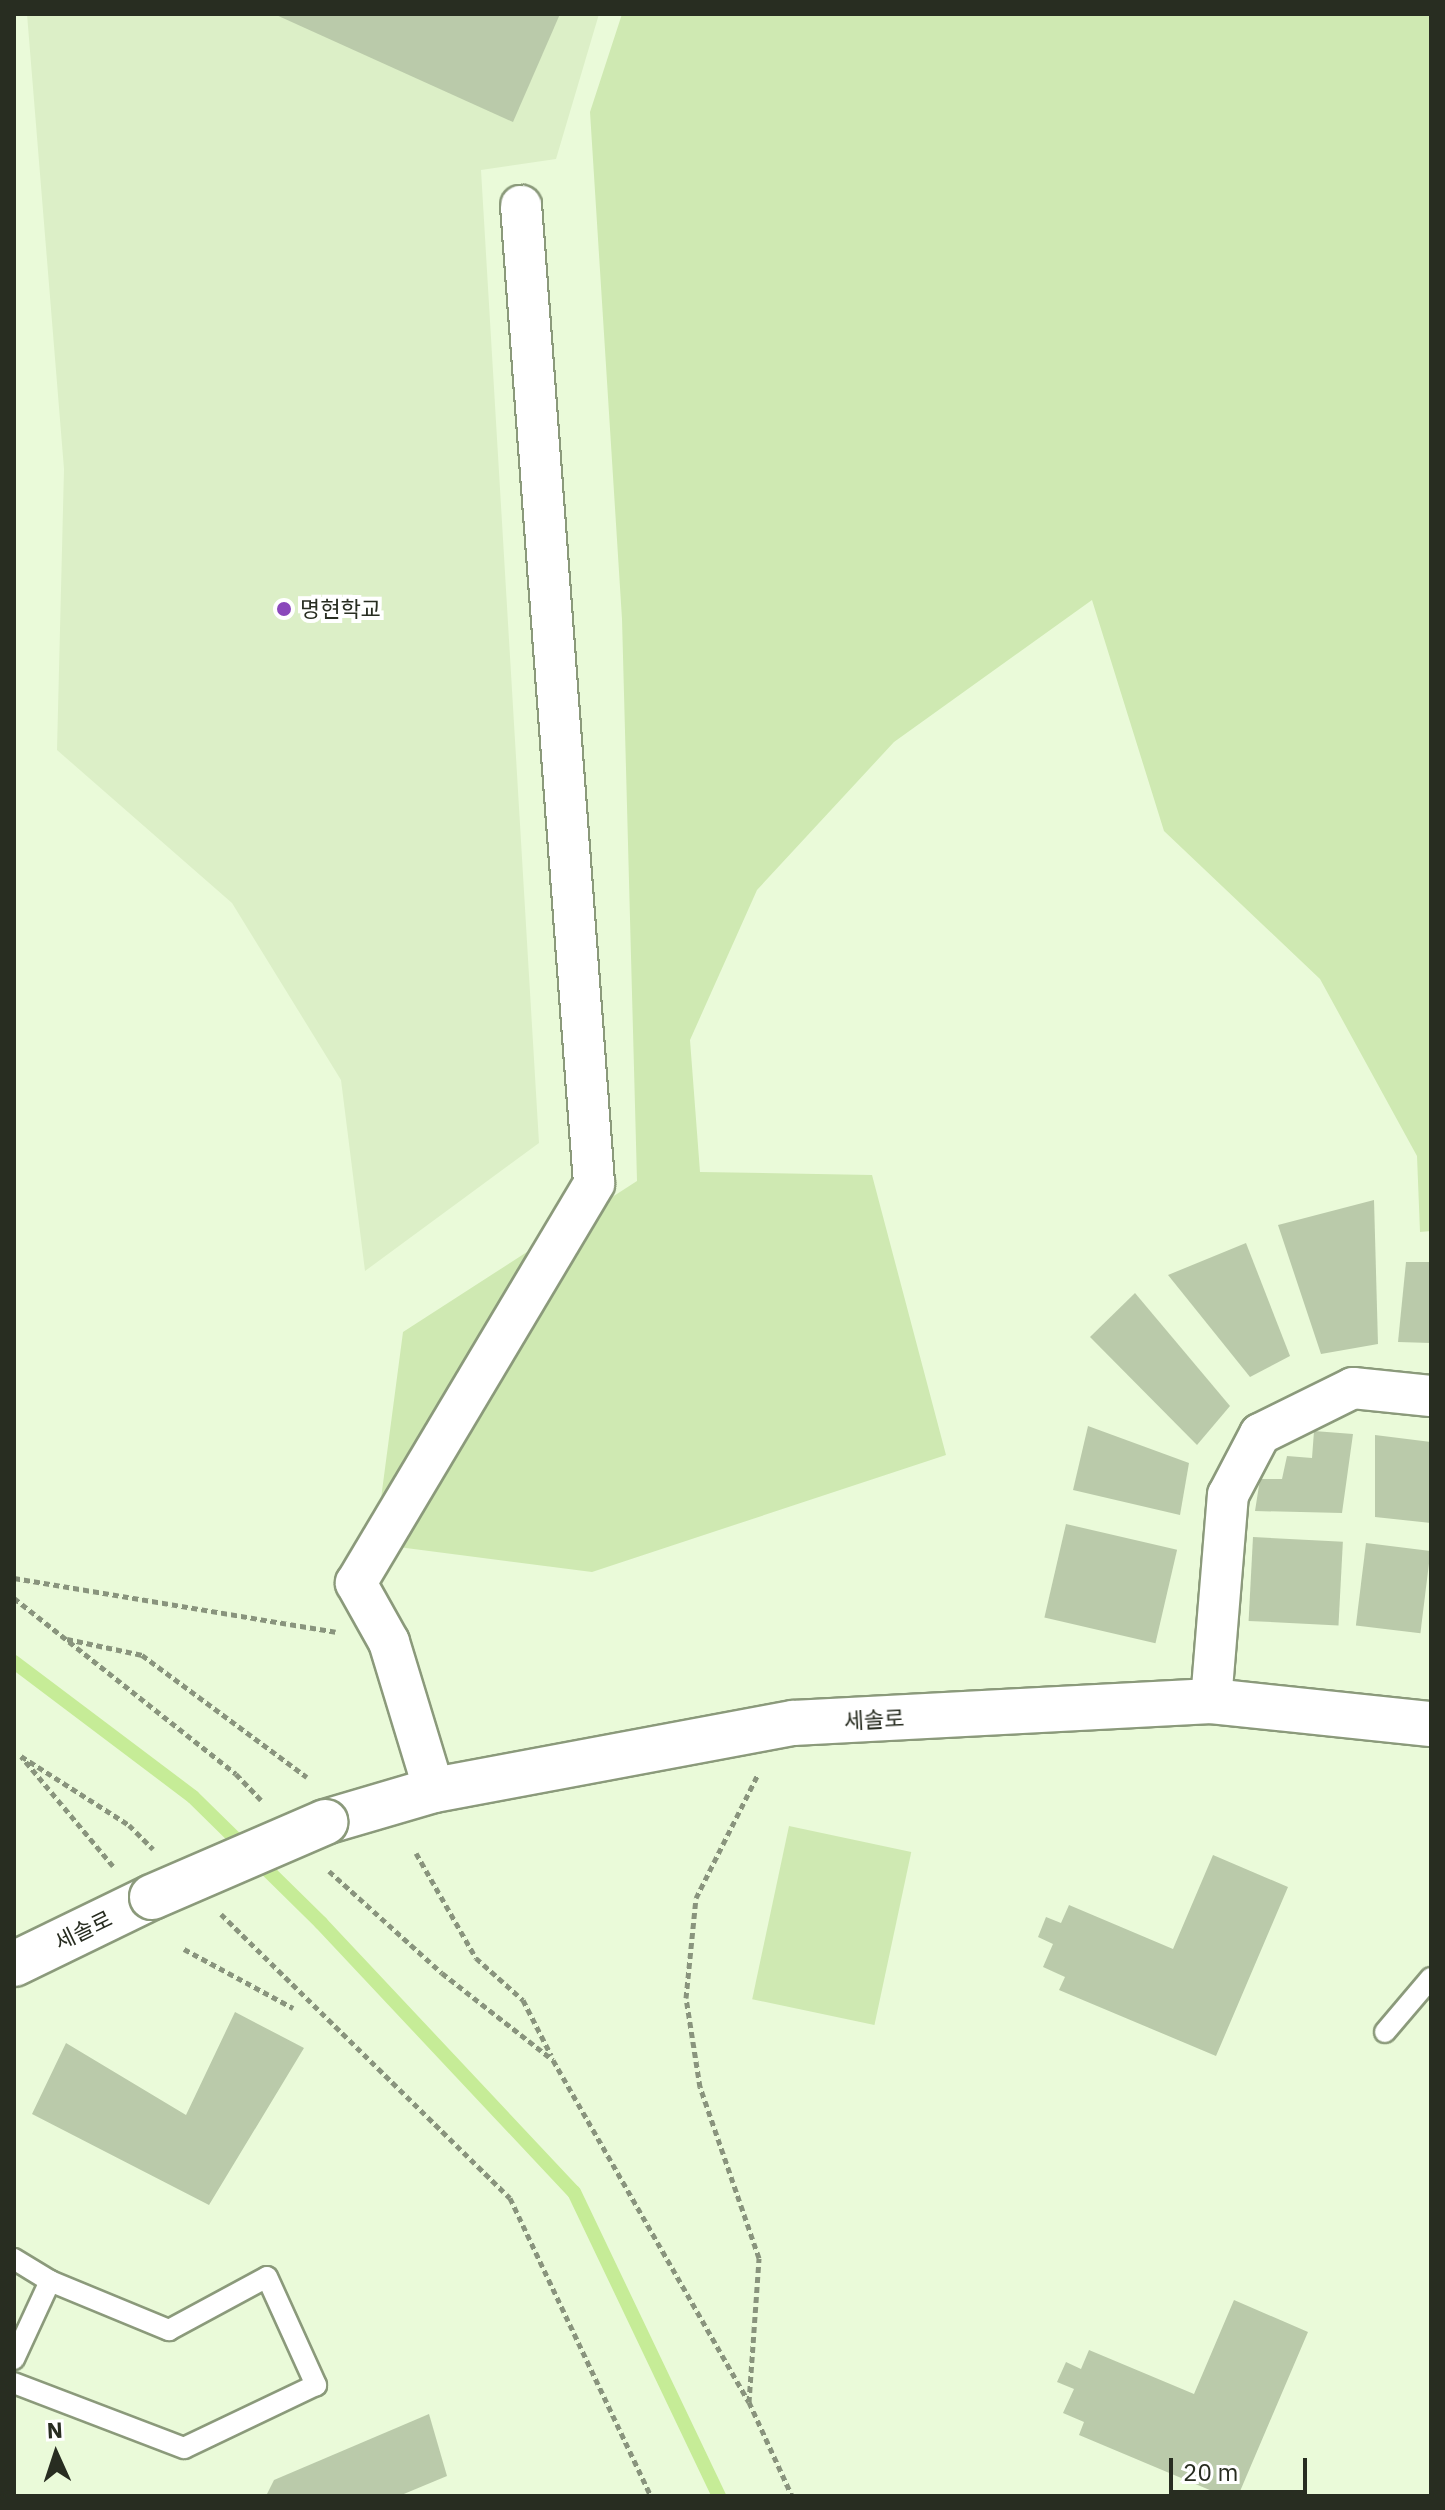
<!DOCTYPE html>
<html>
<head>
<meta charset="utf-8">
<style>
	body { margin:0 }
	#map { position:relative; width:1445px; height:2510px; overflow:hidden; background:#eafad9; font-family:"IBM Plex Sans","Noto Sans KR",sans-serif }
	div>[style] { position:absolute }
	.built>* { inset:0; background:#dcefc7 }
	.green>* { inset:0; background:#cfe9b2; transform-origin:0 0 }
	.stream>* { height:14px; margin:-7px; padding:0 7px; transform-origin:7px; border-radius:7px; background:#c6ec97 }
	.building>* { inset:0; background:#bacaaa; transform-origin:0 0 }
	.path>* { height:5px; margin-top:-2.5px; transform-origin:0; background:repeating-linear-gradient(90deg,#89947d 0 6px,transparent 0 10px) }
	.roads { filter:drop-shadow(2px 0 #8b9a7b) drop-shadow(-2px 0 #8b9a7b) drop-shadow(0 2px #8b9a7b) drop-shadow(0 -2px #8b9a7b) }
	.service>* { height:20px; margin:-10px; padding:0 10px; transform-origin:10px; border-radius:10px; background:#fff }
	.minor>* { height:40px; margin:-20px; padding:0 20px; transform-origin:20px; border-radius:20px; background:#fff }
	.tertiary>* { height:44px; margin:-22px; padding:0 22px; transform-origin:22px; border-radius:22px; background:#fff }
	.bridges { filter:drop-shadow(2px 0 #8b9a7b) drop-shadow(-2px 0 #8b9a7b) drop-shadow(0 2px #8b9a7b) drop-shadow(0 -2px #8b9a7b) }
	.tertiary-bridge>* { height:44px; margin:-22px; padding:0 22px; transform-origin:22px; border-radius:22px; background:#fff }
	.dots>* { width:22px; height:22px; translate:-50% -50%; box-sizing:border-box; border:4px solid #fff; border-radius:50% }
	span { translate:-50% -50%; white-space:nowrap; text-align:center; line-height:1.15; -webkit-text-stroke:8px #fff; paint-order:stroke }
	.poi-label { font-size:22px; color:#282d21 }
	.left { translate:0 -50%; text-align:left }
	.street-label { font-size:22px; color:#282d21 }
	.frame { position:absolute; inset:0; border:16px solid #282d21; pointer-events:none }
	.north { position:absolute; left:16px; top:2414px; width:80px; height:80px; -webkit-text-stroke:6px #fff; paint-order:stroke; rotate:357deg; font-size:22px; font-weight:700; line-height:32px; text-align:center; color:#282d21 }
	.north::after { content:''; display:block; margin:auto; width:28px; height:36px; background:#282d21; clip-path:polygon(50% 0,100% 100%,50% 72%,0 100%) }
	.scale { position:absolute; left:1169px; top:2458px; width:138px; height:36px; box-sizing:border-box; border:4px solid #282d21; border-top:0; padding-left:10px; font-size:24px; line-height:28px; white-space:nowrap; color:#282d21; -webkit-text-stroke:6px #fff; paint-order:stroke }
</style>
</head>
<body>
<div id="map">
	<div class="built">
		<div style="clip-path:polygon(27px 14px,599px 14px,556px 159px,481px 170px,539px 1143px,365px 1271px,341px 1080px,232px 903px,57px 750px,64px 469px)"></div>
	</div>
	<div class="green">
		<div style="clip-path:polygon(622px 14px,1431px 14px,1431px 1231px,1420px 1232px,1417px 1156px,1320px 979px,1164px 831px,1092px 600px,894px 742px,757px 890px,690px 1040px,700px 1172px,872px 1175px,946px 1455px,592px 1572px,375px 1544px,403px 1332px,637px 1181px,622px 619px,590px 112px)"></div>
		<div style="left:789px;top:1826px;width:125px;height:177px;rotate:12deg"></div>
	</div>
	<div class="stream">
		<div style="left:14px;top:1662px;width:224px;rotate:37deg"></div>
		<div style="left:193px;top:1797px;width:180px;rotate:44.5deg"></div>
		<div style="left:321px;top:1923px;width:369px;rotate:46.8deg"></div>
		<div style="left:574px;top:2192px;width:337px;rotate:64.5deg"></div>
	</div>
	<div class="building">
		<div style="clip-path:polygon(274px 14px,560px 14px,513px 122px)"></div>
		<div style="clip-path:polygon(1374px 1200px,1378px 1344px,1321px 1354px,1278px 1225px)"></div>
		<div style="clip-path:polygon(1246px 1243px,1290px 1356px,1250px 1377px,1168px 1275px)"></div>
		<div style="clip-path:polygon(1406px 1262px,1431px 1262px,1431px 1343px,1398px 1342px)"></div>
		<div style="clip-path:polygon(1135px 1293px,1230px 1406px,1197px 1445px,1090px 1337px)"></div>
		<div style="clip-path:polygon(1088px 1426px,1189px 1463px,1180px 1515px,1073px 1490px)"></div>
		<div style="clip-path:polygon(1314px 1431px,1353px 1434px,1342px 1513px,1255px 1511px,1260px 1479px,1282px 1479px,1287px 1456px,1312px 1458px)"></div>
		<div style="clip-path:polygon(1375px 1435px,1431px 1442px,1431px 1523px,1375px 1517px)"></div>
		<div style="left:1066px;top:1524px;width:114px;height:96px;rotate:13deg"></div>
		<div style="left:1253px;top:1537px;width:90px;height:84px;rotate:3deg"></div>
		<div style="left:1366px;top:1543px;width:65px;height:83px;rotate:7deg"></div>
		<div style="clip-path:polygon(1213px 1855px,1288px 1887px,1216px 2056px,1059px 1990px,1065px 1977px,1043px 1967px,1053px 1944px,1038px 1937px,1046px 1917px,1061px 1923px,1069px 1905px,1173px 1949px)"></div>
		<div style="clip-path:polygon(235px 2012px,304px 2048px,209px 2205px,32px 2114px,66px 2043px,186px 2115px)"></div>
		<div style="clip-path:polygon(1234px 2300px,1308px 2332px,1238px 2496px,1224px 2496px,1079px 2435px,1084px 2422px,1063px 2413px,1074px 2389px,1057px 2382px,1066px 2362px,1081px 2369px,1089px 2350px,1194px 2394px)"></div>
		<div style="clip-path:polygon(429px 2414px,447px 2476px,399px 2496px,266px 2496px,274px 2480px)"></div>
	</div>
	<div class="path">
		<div style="left:14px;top:1578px;width:326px;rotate:9.5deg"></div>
		<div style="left:14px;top:1598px;width:283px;rotate:38.4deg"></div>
		<div style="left:236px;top:1774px;width:36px;rotate:46deg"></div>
		<div style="left:67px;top:1639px;width:77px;rotate:12deg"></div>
		<div style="left:142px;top:1655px;width:205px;rotate:36.5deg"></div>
		<div style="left:416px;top:1853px;width:121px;rotate:60.3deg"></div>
		<div style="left:476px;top:1958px;width:63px;rotate:41.8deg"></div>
		<div style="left:523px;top:2000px;width:62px;rotate:63deg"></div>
		<div style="left:113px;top:1866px;width:143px;rotate:-129.9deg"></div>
		<div style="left:21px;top:1756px;width:128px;rotate:32.6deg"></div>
		<div style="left:129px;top:1825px;width:34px;rotate:45deg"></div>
		<div style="left:329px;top:1871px;width:152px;rotate:42.1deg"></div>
		<div style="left:442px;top:1973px;width:141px;rotate:38.1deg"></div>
		<div style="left:553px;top:2060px;width:394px;rotate:60.2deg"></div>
		<div style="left:749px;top:2402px;width:103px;rotate:65.4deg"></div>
		<div style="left:221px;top:1914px;width:405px;rotate:44.5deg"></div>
		<div style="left:510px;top:2198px;width:330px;rotate:64.7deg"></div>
		<div style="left:184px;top:1949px;width:124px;rotate:28.4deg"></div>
		<div style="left:749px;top:2402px;width:144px;rotate:-86deg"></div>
		<div style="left:759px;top:2258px;width:181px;rotate:-109deg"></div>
		<div style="left:700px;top:2087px;width:90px;rotate:-98.9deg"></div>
		<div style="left:686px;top:1998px;width:100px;rotate:-84.3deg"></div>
		<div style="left:696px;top:1898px;width:139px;rotate:-63.4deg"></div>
	</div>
	<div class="roads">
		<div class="service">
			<div style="left:1385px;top:2032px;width:71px;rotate:-49.6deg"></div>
			<div style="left:14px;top:2259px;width:42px;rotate:31.4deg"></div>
			<div style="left:50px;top:2281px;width:129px;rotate:22.4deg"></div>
			<div style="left:169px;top:2330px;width:111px;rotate:-28.4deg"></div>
			<div style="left:267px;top:2277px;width:119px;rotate:65.6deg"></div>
			<div style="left:316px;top:2385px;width:146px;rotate:154.5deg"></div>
			<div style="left:184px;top:2448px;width:182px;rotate:-159.1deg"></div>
			<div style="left:14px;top:2359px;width:86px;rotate:-65.2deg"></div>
		</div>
		<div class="minor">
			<div style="left:1211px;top:1701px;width:207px;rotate:-85.3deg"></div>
			<div style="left:1228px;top:1495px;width:69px;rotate:-62.3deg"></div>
			<div style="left:1260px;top:1434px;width:104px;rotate:-26.3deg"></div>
			<div style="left:1353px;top:1388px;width:78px;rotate:5.9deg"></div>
			<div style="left:434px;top:1790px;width:155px;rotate:-106.9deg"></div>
			<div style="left:389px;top:1642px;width:68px;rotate:-119.2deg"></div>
			<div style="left:356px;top:1583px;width:465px;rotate:-59.2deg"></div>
			<div style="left:594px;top:1183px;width:980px;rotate:-94.27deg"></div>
		</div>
		<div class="tertiary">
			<div style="left:325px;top:1822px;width:114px;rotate:-16.4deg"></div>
			<div style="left:434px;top:1790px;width:365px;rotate:-10.6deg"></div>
			<div style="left:793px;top:1723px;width:419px;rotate:-3deg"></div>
			<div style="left:1211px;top:1701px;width:221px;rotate:6deg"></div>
			<div style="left:14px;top:1964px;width:153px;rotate:-25.9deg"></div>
		</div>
	</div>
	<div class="bridges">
		<div class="tertiary-bridge">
			<div style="left:152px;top:1897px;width:189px;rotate:-23.4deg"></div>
		</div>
	</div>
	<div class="dots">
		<div style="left:284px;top:609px;background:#8a47bb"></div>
	</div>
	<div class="poi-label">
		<span class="left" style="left:300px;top:609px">명현학교</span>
	</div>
	<div class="street-label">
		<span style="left:874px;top:1719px;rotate:-3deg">세솔로</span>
		<span style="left:83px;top:1930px;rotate:-26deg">세솔로</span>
	</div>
	<div class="frame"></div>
	<div class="north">N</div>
	<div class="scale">20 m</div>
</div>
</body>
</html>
